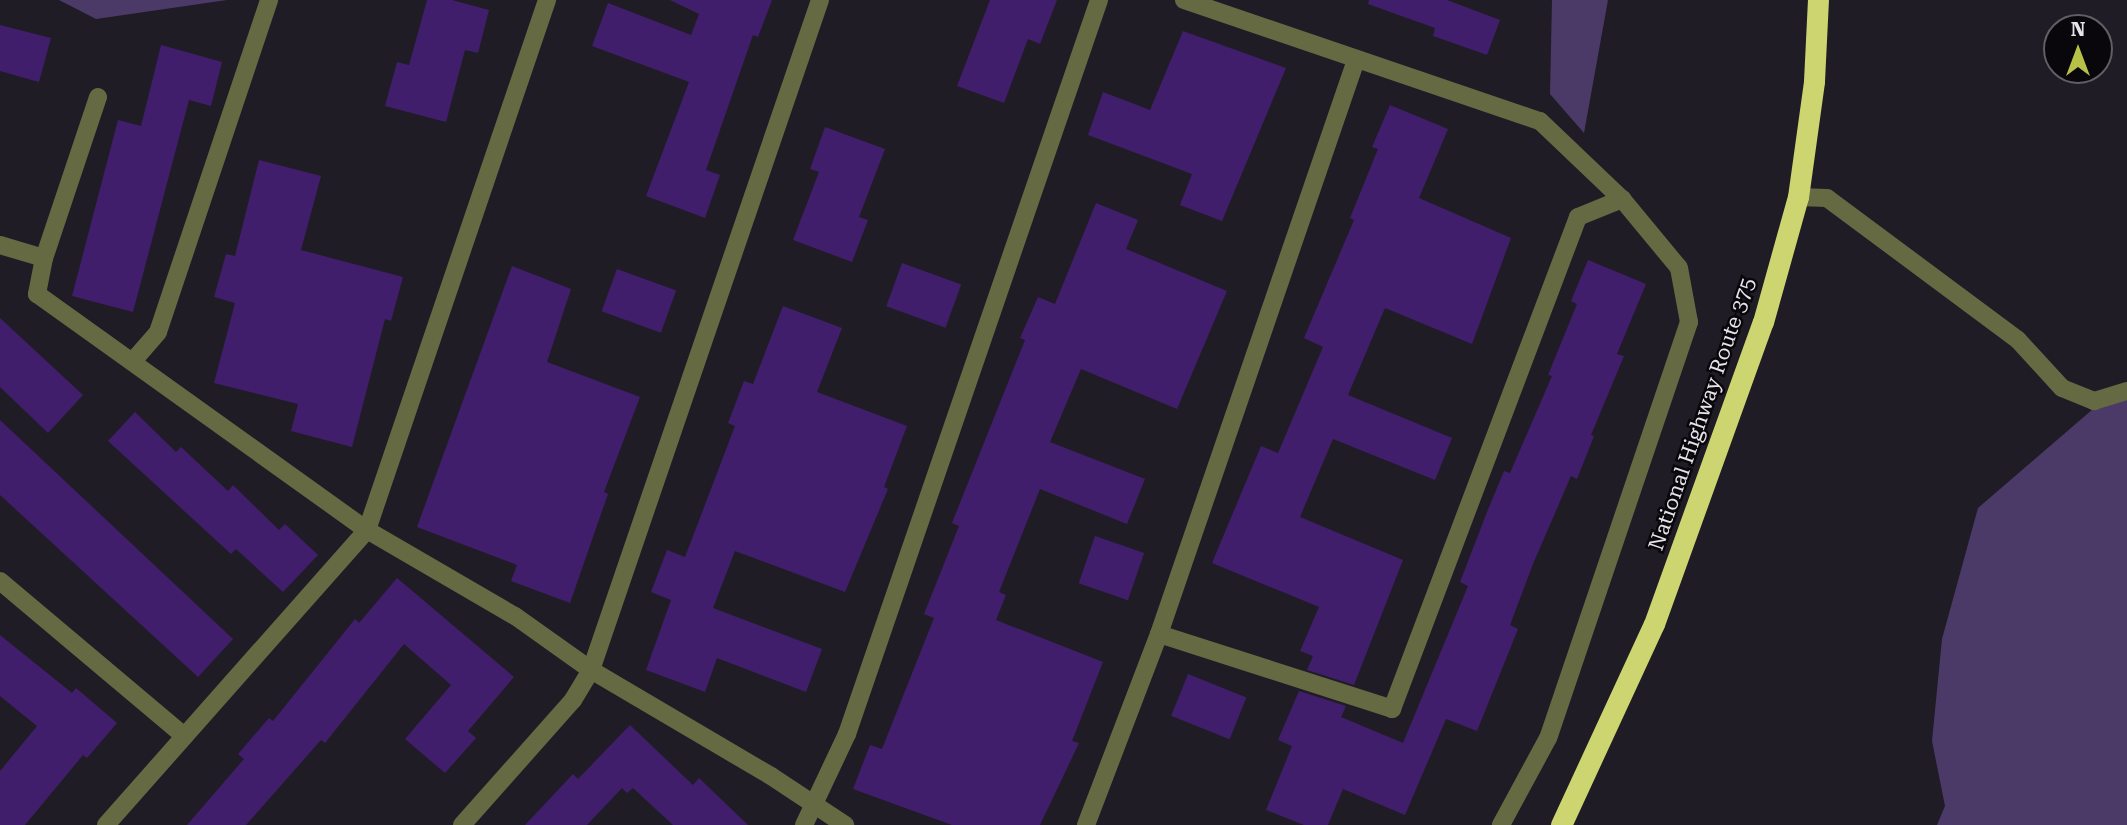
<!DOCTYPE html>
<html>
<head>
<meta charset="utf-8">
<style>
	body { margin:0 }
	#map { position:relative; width:2127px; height:825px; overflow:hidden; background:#1f1c26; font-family:"Roboto Serif",serif }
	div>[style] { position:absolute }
	.green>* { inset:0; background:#4b3a68 }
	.building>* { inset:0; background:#411e6b; transform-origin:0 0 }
	.street>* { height:18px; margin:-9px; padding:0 9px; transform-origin:9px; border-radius:9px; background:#656a43 }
	.highway>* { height:21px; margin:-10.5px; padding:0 10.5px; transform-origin:10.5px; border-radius:10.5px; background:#ccd56f }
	span { translate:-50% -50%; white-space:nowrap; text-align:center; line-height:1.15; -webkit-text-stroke:5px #09070b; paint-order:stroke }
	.street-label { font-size:21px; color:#e6e3eb }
	.north { position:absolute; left:2043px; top:14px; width:70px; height:70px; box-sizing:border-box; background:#09070b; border:2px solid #615f65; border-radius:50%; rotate:0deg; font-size:19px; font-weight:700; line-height:28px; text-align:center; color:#e6e3eb }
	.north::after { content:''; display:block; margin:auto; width:24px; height:32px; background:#b7c147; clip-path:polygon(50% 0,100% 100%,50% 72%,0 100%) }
</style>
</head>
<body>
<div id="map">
	<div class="green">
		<div style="clip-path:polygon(59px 0,227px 0,96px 19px)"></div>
		<div style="clip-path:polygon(1552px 0,1608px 0,1584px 133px,1550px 94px)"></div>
		<div style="clip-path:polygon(2127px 400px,2127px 825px,1937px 825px,1945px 806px,1932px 741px,1942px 639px,1978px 508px,2093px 409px)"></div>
	</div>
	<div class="building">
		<div style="clip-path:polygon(427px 0,452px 0,489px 10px,478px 53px,465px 50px,446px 122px,385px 106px,397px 62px,409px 65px)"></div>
		<div style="clip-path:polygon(670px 0,772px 0,758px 37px,753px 35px,706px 170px,720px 175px,705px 218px,646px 196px,689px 82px,592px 46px,608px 3px,691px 35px,699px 14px)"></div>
		<div style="clip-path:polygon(990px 0,1057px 0,1040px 44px,1028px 39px,1004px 103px,957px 86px)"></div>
		<div style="clip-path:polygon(1369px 0,1447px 0,1500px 20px,1487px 55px,1433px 36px,1435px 28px,1368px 4px)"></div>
		<div style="clip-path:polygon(0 25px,51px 38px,39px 82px,0 71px)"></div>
		<div style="clip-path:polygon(1183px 31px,1286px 68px,1222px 221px,1180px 205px,1192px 174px,1088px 135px,1103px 92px,1150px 110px)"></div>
		<div style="clip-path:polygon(161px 45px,222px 62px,211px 106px,189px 100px,133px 312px,72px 296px,118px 120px,141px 126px)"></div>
		<div style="clip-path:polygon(1390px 105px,1448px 129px,1419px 198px,1511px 238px,1472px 344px,1385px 308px,1348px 395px,1452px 438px,1435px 480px,1333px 439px,1300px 517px,1403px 560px,1354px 685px,1307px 670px,1313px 656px,1300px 651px,1319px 607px,1212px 563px,1261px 446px,1278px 453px,1323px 347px,1304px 338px,1354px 220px,1350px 218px,1378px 149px,1372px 147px)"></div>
		<div style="clip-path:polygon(825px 127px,885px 149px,859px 217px,868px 220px,852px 262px,793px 240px,819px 172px,810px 169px)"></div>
		<div style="clip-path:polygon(259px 160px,321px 176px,301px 250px,403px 277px,391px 321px,385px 319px,352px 447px,291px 431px,298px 404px,214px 383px,235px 303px,214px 297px,226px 254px,235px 256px)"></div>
		<div style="clip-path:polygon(1096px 203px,1138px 220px,1126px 249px,1227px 291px,1177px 409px,1081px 369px,1050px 442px,1145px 479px,1127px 524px,1040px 489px,999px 592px,1006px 595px,996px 620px,1103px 662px,1072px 741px,1079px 743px,1040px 825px,952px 825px,853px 789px,870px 745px,882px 749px,934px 618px,924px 614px,959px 526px,952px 523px,1025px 340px,1020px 338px,1038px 297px,1055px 304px)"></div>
		<div style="clip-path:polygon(1588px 260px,1646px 284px,1617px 354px,1624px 356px,1591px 435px,1594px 436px,1577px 479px,1571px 476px,1533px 564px,1510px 625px,1518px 629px,1477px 731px,1446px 719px,1405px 815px,1343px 789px,1328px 825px,1304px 825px,1266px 810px,1292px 746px,1278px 740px,1299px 691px,1346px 706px,1341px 717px,1403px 743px,1468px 586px,1460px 582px,1487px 512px,1504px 471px,1510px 473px,1552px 376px,1548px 375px,1577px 304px,1571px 301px)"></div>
		<div style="left:902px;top:263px;width:63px;height:46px;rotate:20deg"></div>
		<div style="clip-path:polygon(512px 266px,571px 289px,547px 362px,640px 397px,604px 492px,608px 494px,570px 603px,511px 581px,517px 565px,417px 527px)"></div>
		<div style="left:617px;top:269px;width:63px;height:45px;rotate:20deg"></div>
		<div style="clip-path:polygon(783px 306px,842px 328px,817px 392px,907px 426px,884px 487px,888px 489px,845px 592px,735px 551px,713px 608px,822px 649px,806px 692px,717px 658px,705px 692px,646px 670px,671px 600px,651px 592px,667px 550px,685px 557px,735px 426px,728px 423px,744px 381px,753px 384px)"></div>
		<div style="clip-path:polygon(0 318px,83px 395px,48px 433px,0 387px)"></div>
		<div style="clip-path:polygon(135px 412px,176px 452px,181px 447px,228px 491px,233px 485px,279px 530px,285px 524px,318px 555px,283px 592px,236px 549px,231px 554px,108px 441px)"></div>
		<div style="clip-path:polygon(0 420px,233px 639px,198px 677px,0 495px)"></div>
		<div style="left:1095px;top:536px;width:52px;height:50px;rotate:19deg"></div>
		<div style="clip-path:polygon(397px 578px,514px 677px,468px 731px,476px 738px,445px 773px,405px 739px,451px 685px,404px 644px,325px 743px,321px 740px,246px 825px,187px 825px,244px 759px,238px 754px,269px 718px,273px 721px,355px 619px,359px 623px)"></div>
		<div style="clip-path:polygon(0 635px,72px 693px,76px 688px,117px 723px,87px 758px,83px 755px,25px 825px,0 825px,0 771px,37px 726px,0 696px)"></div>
		<div style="left:1188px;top:674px;width:63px;height:45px;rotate:22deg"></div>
		<div style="clip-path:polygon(630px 725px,693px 785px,699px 778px,748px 825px,673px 825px,633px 788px,627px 793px,622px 788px,587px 825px,525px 825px,573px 774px,578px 779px)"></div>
	</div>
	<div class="street">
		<div style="left:1184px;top:0;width:376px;rotate:18.8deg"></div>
		<div style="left:1540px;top:121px;width:113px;rotate:43.6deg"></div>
		<div style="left:1622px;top:199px;width:89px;rotate:50.4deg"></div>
		<div style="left:1679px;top:268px;width:55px;rotate:79.5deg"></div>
		<div style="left:1689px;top:322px;width:439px;rotate:108.7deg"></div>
		<div style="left:1548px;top:738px;width:99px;rotate:118.4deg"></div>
		<div style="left:98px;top:97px;width:170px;rotate:108.5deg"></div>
		<div style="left:44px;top:258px;width:37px;rotate:101deg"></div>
		<div style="left:37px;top:294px;width:406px;rotate:35.6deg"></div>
		<div style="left:367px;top:530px;width:171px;rotate:30.2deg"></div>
		<div style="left:515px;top:616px;width:93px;rotate:35.4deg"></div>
		<div style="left:591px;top:670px;width:209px;rotate:30.5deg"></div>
		<div style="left:771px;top:776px;width:89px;rotate:33.5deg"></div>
		<div style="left:1798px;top:197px;width:29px;rotate:2deg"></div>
		<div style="left:1827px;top:198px;width:238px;rotate:36.6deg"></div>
		<div style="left:2018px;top:340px;width:65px;rotate:47.5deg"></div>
		<div style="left:2062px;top:388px;width:35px;rotate:22deg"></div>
		<div style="left:2094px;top:401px;width:34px;rotate:-17deg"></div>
		<div style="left:0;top:245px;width:46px;rotate:16.5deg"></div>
		<div style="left:133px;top:361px;width:38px;rotate:-49deg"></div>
		<div style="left:158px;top:332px;width:350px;rotate:-71.5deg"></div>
		<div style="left:0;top:581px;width:241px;rotate:40.1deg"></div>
		<div style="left:1159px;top:634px;width:245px;rotate:17.8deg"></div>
		<div style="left:1392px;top:709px;width:526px;rotate:-69.29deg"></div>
		<div style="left:1578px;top:217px;width:48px;rotate:-22.2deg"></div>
		<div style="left:106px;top:825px;width:394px;rotate:-48.5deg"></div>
		<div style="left:367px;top:530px;width:560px;rotate:-71.24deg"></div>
		<div style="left:462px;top:825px;width:167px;rotate:-48.4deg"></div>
		<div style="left:573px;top:700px;width:35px;rotate:-59deg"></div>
		<div style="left:591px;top:670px;width:708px;rotate:-71.13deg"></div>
		<div style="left:804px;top:825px;width:101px;rotate:-64.7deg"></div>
		<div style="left:847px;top:734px;width:776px;rotate:-71.05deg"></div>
		<div style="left:1086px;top:825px;width:204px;rotate:-69.1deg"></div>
		<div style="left:1159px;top:634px;width:607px;rotate:-71.06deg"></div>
	</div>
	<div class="highway">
		<div style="left:1561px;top:825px;width:221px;rotate:-65.2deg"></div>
		<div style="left:1654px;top:624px;width:321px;rotate:-70.2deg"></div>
		<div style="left:1763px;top:322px;width:130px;rotate:-74.4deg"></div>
		<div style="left:1798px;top:197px;width:117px;rotate:-82.1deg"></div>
		<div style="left:1814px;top:81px;width:81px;rotate:-87.2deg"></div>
	</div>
	<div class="street-label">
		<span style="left:1702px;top:414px;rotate:-71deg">National Highway Route 375</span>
	</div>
	<div class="north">N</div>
</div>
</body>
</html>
